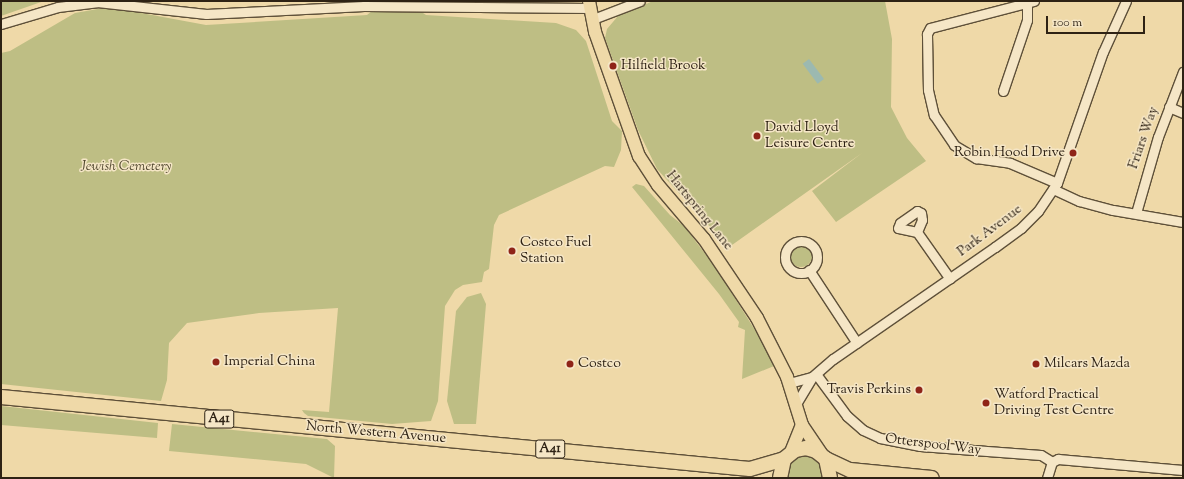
<!DOCTYPE html>
<html>
<head>
<meta charset="utf-8">
<style>
	body { margin:0 }
	#map { position:relative; width:1184px; height:479px; overflow:hidden; background:#efd9a8; font-family:"Sorts Mill Goudy",serif }
	div>[style] { position:absolute }
	.green>* { inset:0; background:#bebe84 }
	.round { border-radius:50% }
	.water>* { inset:0; background:#9cb9b0; transform-origin:0 0 }
	.roads { filter:drop-shadow(1px 0 #5e5039) drop-shadow(-1px 0 #5e5039) drop-shadow(0 1px #5e5039) drop-shadow(0 -1px #5e5039) }
	.minor>* { height:9px; margin:-4.5px; padding:0 4.5px; transform-origin:4.5px; border-radius:4.5px; background:#f5e6c6 }
	.minor>.ring { margin:-4.5px; padding:0; box-sizing:content-box; background:none; border:9px solid #f5e6c6; border-radius:50% }
	.major>* { height:12px; margin:-6px; padding:0 6px; transform-origin:6px; border-radius:6px; background:#efd9a8 }
	.highway>* { height:14px; margin:-7px; padding:0 7px; transform-origin:7px; border-radius:7px; background:#efd9a8 }
	.dots>* { width:11px; height:11px; translate:-50% -50%; box-sizing:border-box; border:2px solid #f5e6c6; border-radius:50% }
	span { translate:-50% -50%; white-space:nowrap; text-align:center; line-height:1.15; -webkit-text-stroke:3px #f5e6c6; paint-order:stroke }
	.shield-label span { padding:1px 3px; background:#f5e6c6; border:1px solid; border-radius:3px; -webkit-text-stroke-width:0 }
	.shield-label { font-size:13px; color:#2e2214; font-weight:700 }
	.poi-label { font-size:14px; color:#2e2214 }
	.left { translate:0 -50%; text-align:left }
	.right { translate:-100% -50%; text-align:right }
	.street-label { font-size:14px; color:#2e2214 }
	.park-label { font-size:14px; color:#524930; font-style:italic }
	.frame { position:absolute; inset:0; border:2px solid #2e2214; pointer-events:none }
	.scale { position:absolute; left:1046px; top:16px; width:99px; height:18px; box-sizing:border-box; border:2px solid #2e2214; border-top:0; padding-left:5px; font-size:12px; line-height:14px; white-space:nowrap; color:#2e2214; -webkit-text-stroke:3px #f5e6c6; paint-order:stroke }
</style>
</head>
<body>
<div id="map">
	<div class="green">
		<div style="clip-path:polygon(1px 1px,44px 1px,1px 16px)"></div>
		<div style="clip-path:polygon(653px 1px,885px 1px,892px 39px,891px 107px,907px 138px,926px 161px,836px 222px,812px 191px,862px 153px,732px 245px,707px 224px,657px 169px,638px 130px,605px 38px,607px 29px,618px 16px)"></div>
		<div style="clip-path:polygon(109px 7px,206px 25px,367px 15px,372px 11px,420px 11px,426px 15px,556px 23px,576px 30px,586px 41px,612px 121px,622px 131px,621px 150px,614px 167px,605px 166px,499px 215px,494px 225px,489px 269px,484px 272px,482px 282px,463px 285px,455px 290px,445px 306px,438px 401px,431px 421px,392px 424px,308px 416px,304px 413px,302px 410px,329px 412px,338px 308px,259px 313px,187px 323px,169px 343px,167px 380px,161px 401px,1px 384px,1px 53px,10px 51px,75px 13px)"></div>
		<div style="clip-path:polygon(636px 184px,644px 186px,670px 215px,684px 226px,716px 268px,765px 346px,774px 366px,742px 379px,745px 330px,738px 327px,739px 322px,719px 294px,632px 187px)"></div>
		<div class="round" style="left:790px;top:245px;width:22px;height:22px"></div>
		<div style="clip-path:polygon(481px 293px,486px 304px,476px 424px,454px 424px,447px 401px,456px 311px,467px 297px)"></div>
		<div style="clip-path:polygon(1px 406px,158px 423px,157px 438px,1px 425px)"></div>
		<div style="clip-path:polygon(172px 424px,327px 439px,335px 446px,334px 478px,306px 464px,169px 451px)"></div>
		<div style="clip-path:polygon(810px 454px,821px 461px,824px 478px,785px 478px,787px 464px,797px 455px)"></div>
	</div>
	<div class="water">
		<div style="left:809px;top:59px;width:25px;height:8px;rotate:53deg"></div>
	</div>
	<div class="roads">
		<div class="minor">
			<div style="left:1034px;top:1px;width:107px;rotate:165.4deg"></div>
			<div style="left:930px;top:28px;width:7px;rotate:117deg"></div>
			<div style="left:927px;top:34px;width:56px;rotate:89deg"></div>
			<div style="left:928px;top:90px;width:26px;rotate:77deg"></div>
			<div style="left:934px;top:115px;width:36px;rotate:56deg"></div>
			<div style="left:954px;top:145px;width:26px;rotate:31deg"></div>
			<div style="left:976px;top:158px;width:34px;rotate:8deg"></div>
			<div style="left:1010px;top:163px;width:51px;rotate:23.1deg"></div>
			<div style="left:593px;top:19px;width:50px;rotate:-21deg"></div>
			<div style="left:1px;top:24px;width:59px;rotate:-16.6deg"></div>
			<div style="left:58px;top:7px;width:39px;rotate:-7deg"></div>
			<div style="left:97px;top:2px;width:110px;rotate:6.3deg"></div>
			<div style="left:206px;top:14px;width:158px;rotate:-2.9deg"></div>
			<div style="left:364px;top:6px;width:226px;rotate:0.5deg"></div>
			<div style="left:1003px;top:91px;width:75px;rotate:-71.3deg"></div>
			<div style="left:1027px;top:20px;width:15px;rotate:-90deg"></div>
			<div style="left:1169px;top:107px;width:15px;rotate:23deg"></div>
			<div style="left:1053px;top:189px;width:29px;rotate:25deg"></div>
			<div style="left:1079px;top:201px;width:35px;rotate:15deg"></div>
			<div style="left:1113px;top:210px;width:71px;rotate:9.7deg"></div>
			<div style="left:917px;top:211px;width:4px;rotate:27deg"></div>
			<div style="left:921px;top:213px;width:7px;rotate:82deg"></div>
			<div style="left:922px;top:220px;width:13px;rotate:113deg"></div>
			<div style="left:917px;top:232px;width:19px;rotate:-168deg"></div>
			<div style="left:898px;top:228px;width:5px;rotate:-68deg"></div>
			<div style="left:900px;top:223px;width:21px;rotate:-35deg"></div>
			<div style="left:1136px;top:213px;width:79px;rotate:-73.9deg"></div>
			<div style="left:1158px;top:137px;width:70px;rotate:-69deg"></div>
			<div style="left:917px;top:232px;width:57px;rotate:54.9deg"></div>
			<div class="ring" style="left:785px;top:241px;width:23px;height:23px"></div>
			<div style="left:809px;top:270px;width:87px;rotate:56.7deg"></div>
			<div style="left:816px;top:374px;width:52px;rotate:53.6deg"></div>
			<div style="left:847px;top:416px;width:21px;rotate:41deg"></div>
			<div style="left:863px;top:430px;width:19px;rotate:25deg"></div>
			<div style="left:880px;top:438px;width:41px;rotate:11.3deg"></div>
			<div style="left:920px;top:446px;width:121px;rotate:4.3deg"></div>
			<div style="left:1041px;top:455px;width:13px;rotate:32deg"></div>
			<div style="left:1052px;top:462px;width:7px;rotate:-27deg"></div>
			<div style="left:1058px;top:459px;width:125px;rotate:5deg"></div>
			<div style="left:789px;top:383px;width:24px;rotate:-15deg"></div>
			<div style="left:796px;top:404px;width:31px;rotate:-59deg"></div>
			<div style="left:812px;top:377px;width:28px;rotate:-41deg"></div>
			<div style="left:833px;top:359px;width:197px;rotate:-34.7deg"></div>
			<div style="left:995px;top:247px;width:32px;rotate:-36deg"></div>
			<div style="left:1021px;top:228px;width:24px;rotate:-45deg"></div>
			<div style="left:1038px;top:211px;width:34px;rotate:-56deg"></div>
			<div style="left:1057px;top:183px;width:139px;rotate:-70.7deg"></div>
			<div style="left:1103px;top:52px;width:56px;rotate:-65.7deg"></div>
			<div style="left:1047px;top:478px;width:17px;rotate:-73deg"></div>
		</div>
		<div class="major">
			<div style="left:589px;top:1px;width:32px;rotate:79deg"></div>
			<div style="left:595px;top:32px;width:132px;rotate:70.5deg"></div>
			<div style="left:639px;top:156px;width:35px;rotate:57deg"></div>
			<div style="left:658px;top:185px;width:71px;rotate:49.6deg"></div>
			<div style="left:704px;top:239px;width:95px;rotate:56.1deg"></div>
			<div style="left:757px;top:318px;width:66px;rotate:63deg"></div>
			<div style="left:787px;top:377px;width:50px;rotate:72.6deg"></div>
			<div style="left:802px;top:425px;width:34px;rotate:56deg"></div>
			<div style="left:791px;top:452px;width:29px;rotate:-68deg"></div>
		</div>
		<div class="highway">
			<div style="left:1px;top:397px;width:752px;rotate:5.49deg"></div>
			<div style="left:750px;top:469px;width:35px;rotate:-16deg"></div>
			<div style="left:826px;top:459px;width:26px;rotate:25deg"></div>
			<div style="left:850px;top:470px;width:82px;rotate:5.6deg"></div>
			<div style="left:780px;top:478px;width:19px;rotate:-78deg"></div>
			<div style="left:784px;top:459px;width:14px;rotate:-39deg"></div>
			<div style="left:795px;top:450px;width:11px;rotate:-10deg"></div>
			<div style="left:806px;top:448px;width:10px;rotate:17deg"></div>
			<div style="left:816px;top:451px;width:13px;rotate:39deg"></div>
			<div style="left:826px;top:459px;width:19px;rotate:78deg"></div>
		</div>
	</div>
	<div class="dots">
		<div style="left:613px;top:66px;background:#8f2418"></div>
		<div style="left:757px;top:136px;background:#8f2418"></div>
		<div style="left:1073px;top:153px;background:#8f2418"></div>
		<div style="left:512px;top:251px;background:#8f2418"></div>
		<div style="left:216px;top:362px;background:#8f2418"></div>
		<div style="left:570px;top:364px;background:#8f2418"></div>
		<div style="left:1036px;top:364px;background:#8f2418"></div>
		<div style="left:919px;top:390px;background:#8f2418"></div>
		<div style="left:986px;top:403px;background:#8f2418"></div>
	</div>
	<div class="shield-label">
		<span style="left:219px;top:419px">A41</span>
		<span style="left:550px;top:449px">A41</span>
	</div>
	<div class="poi-label">
		<span class="left" style="left:621px;top:66px">Hilfield Brook</span>
		<span class="left" style="left:765px;top:136px">David Lloyd<br>Leisure Centre</span>
		<span class="right" style="left:1065px;top:153px">Robin Hood Drive</span>
		<span class="left" style="left:520px;top:251px">Costco Fuel<br>Station</span>
		<span class="left" style="left:224px;top:362px">Imperial China</span>
		<span class="left" style="left:578px;top:364px">Costco</span>
		<span class="left" style="left:1044px;top:364px">Milcars Mazda</span>
		<span class="right" style="left:911px;top:390px">Travis Perkins</span>
		<span class="left" style="left:994px;top:403px">Watford Practical<br>Driving Test Centre</span>
	</div>
	<div class="street-label">
		<span style="left:1144px;top:138px;rotate:-71deg">Friars Way</span>
		<span style="left:699px;top:211px;rotate:51deg">Hartspring Lane</span>
		<span style="left:990px;top:231px;rotate:-37deg">Park Avenue</span>
		<span style="left:376px;top:433px;rotate:5deg">North Western Avenue</span>
		<span style="left:933px;top:445px;rotate:7deg">Otterspool Way</span>
	</div>
	<div class="park-label">
		<span style="left:126px;top:167px">Jewish Cemetery</span>
	</div>
	<div class="frame"></div>
	<div class="scale">100 m</div>
</div>
</body>
</html>
